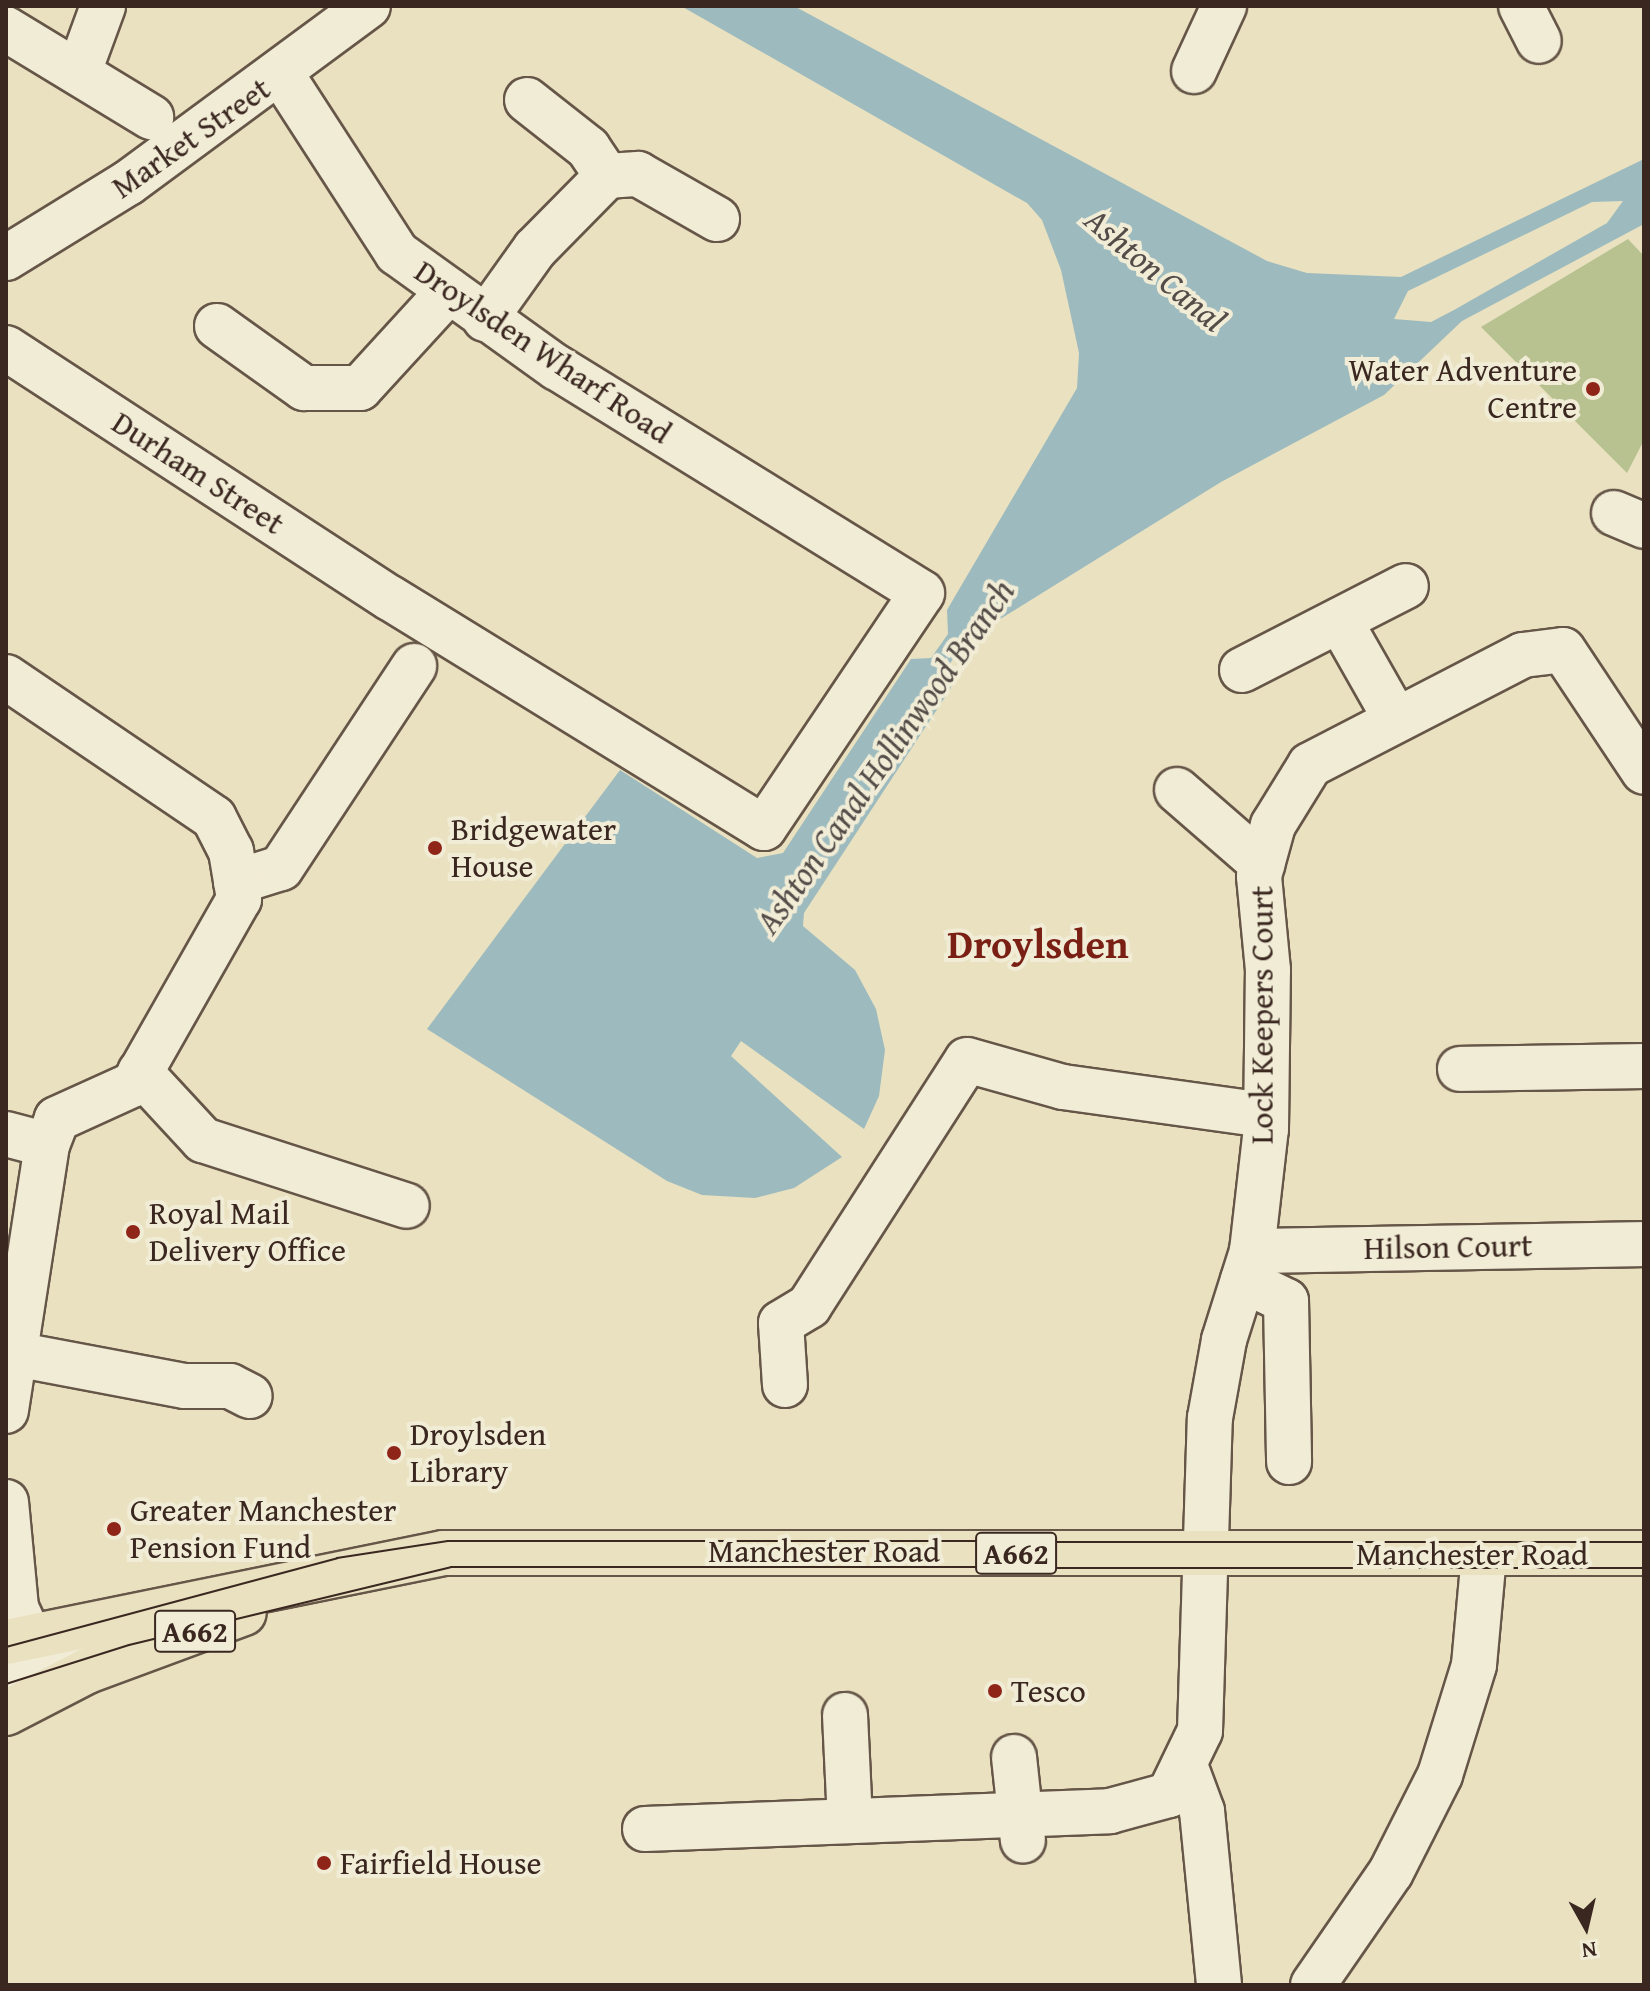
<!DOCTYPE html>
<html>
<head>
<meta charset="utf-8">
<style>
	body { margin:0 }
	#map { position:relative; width:1650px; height:1991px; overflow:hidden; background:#e9e1c0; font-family:"Gentium Book Plus",serif }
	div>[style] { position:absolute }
	.green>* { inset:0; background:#b8c291 }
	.water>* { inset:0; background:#9dbbbe }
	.roads { filter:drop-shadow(2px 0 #665648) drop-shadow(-2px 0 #665648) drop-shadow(0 2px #665648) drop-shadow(0 -2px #665648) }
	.minor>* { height:44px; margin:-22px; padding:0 22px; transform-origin:22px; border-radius:22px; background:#f1ecd6 }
	.major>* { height:44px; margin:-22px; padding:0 22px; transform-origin:22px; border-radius:22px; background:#e9e1c0 }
	.tram>* { height:2px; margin:-1px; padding:0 1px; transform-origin:1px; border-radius:1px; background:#3a2720 }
	.dots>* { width:22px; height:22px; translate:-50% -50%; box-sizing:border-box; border:4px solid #f1ecd6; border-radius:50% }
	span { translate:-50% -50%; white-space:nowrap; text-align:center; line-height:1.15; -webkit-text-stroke:8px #f1ecd6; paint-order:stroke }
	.shield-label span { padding:2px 6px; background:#f1ecd6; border:2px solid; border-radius:6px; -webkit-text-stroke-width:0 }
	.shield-label { font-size:30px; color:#3a2720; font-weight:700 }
	.street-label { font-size:32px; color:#3a2720 }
	.poi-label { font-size:32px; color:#3a2720 }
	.right { translate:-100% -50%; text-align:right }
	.left { translate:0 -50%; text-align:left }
	.water-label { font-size:34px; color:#534c48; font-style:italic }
	.district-label { font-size:40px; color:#7a1f14; font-weight:700 }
	.frame { position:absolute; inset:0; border:8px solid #3a2720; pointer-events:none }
	.north { position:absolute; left:1546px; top:1887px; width:80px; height:80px; -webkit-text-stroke:6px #f1ecd6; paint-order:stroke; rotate:172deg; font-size:22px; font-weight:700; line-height:32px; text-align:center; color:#3a2720 }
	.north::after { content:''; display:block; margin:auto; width:28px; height:36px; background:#3a2720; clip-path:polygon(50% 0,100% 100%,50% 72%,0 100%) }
</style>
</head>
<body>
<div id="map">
	<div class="green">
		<div style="clip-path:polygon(1628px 239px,1644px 256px,1644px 440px,1627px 473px,1481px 327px)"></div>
	</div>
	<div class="water">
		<div style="clip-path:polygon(evenodd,681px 6px,794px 6px,1267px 261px,1307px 273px,1401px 277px,1644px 159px,1644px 224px,1462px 321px,1384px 395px,1221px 482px,963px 642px,948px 667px,951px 688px,804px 913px,803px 926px,855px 970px,876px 1009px,885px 1050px,879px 1096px,864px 1129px,741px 1041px,731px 1056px,842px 1157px,794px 1188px,755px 1198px,702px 1195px,667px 1181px,427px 1029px,620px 770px,757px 858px,783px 853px,911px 659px,931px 658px,948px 634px,947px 610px,1077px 388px,1079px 353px,1061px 270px,1042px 220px,1027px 203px,681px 6px,1623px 201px,1607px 223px,1454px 310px,1431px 322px,1394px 319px,1408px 291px,1592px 202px,1623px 201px)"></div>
	</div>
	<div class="roads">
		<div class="minor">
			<div style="left:1521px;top:6px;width:39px;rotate:63deg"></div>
			<div style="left:6px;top:29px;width:170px;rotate:31.3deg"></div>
			<div style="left:80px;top:69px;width:67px;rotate:-69.9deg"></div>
			<div style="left:1194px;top:71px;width:72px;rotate:-65.2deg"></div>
			<div style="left:527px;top:100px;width:78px;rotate:38.2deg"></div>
			<div style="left:588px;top:148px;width:34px;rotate:56deg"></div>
			<div style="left:6px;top:258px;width:143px;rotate:-31.6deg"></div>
			<div style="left:128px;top:183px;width:298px;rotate:-36.4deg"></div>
			<div style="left:485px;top:319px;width:86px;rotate:-54.5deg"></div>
			<div style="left:535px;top:249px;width:103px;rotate:-45.4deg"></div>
			<div style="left:607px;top:176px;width:31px;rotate:-4deg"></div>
			<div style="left:638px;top:174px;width:91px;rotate:29.7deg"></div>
			<div style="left:217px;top:326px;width:107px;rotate:35.5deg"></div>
			<div style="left:304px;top:388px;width:56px"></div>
			<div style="left:360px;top:388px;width:132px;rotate:-47.5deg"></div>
			<div style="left:6px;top:348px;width:458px;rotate:33.1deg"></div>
			<div style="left:390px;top:598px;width:439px;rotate:31.6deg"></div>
			<div style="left:764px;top:828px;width:283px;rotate:-56.1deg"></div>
			<div style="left:922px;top:593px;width:429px;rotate:-148.3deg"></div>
			<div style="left:557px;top:368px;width:197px;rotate:-144.3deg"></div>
			<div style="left:397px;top:253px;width:212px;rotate:-122.9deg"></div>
			<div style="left:1614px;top:513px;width:33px;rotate:23deg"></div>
			<div style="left:1340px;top:621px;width:112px;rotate:60.4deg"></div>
			<div style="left:1242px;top:670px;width:184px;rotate:-27.1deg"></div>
			<div style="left:6px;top:677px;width:251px;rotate:34.1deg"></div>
			<div style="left:214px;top:818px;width:37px;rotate:63deg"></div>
			<div style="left:231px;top:851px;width:49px;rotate:80.5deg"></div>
			<div style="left:239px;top:899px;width:213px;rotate:119.6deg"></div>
			<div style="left:134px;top:1084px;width:85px;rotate:155.6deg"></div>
			<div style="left:57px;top:1119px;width:28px;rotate:111deg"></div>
			<div style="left:47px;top:1145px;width:269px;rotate:98.8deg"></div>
			<div style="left:1177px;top:790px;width:113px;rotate:41deg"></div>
			<div style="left:236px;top:882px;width:47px;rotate:-17.3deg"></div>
			<div style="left:281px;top:868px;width:242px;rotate:-56.6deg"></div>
			<div style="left:1460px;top:1069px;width:184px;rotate:-0.9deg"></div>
			<div style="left:140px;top:1072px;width:93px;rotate:47.2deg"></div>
			<div style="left:203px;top:1140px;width:214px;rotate:17.9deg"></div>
			<div style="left:6px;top:1134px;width:42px;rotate:15deg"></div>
			<div style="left:1252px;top:1251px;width:392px;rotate:-1deg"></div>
			<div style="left:1243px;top:1280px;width:48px;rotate:26deg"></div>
			<div style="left:1286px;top:1301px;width:161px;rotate:88.9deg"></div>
			<div style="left:15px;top:1354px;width:173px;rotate:10.7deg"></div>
			<div style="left:185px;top:1386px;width:45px"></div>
			<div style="left:230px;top:1386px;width:22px;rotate:27deg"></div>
			<div style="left:785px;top:1385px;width:62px;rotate:-93.7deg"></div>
			<div style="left:781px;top:1323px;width:33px;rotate:-31deg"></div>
			<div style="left:809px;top:1306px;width:292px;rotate:-57.3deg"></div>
			<div style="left:967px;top:1060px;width:100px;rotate:15.7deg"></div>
			<div style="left:1063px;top:1087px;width:205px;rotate:7.9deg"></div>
			<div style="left:6px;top:1502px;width:106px;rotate:84.6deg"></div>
			<div style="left:16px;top:1608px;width:31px;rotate:65deg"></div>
			<div style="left:6px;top:1676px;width:127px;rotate:-14.1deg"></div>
			<div style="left:845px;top:1715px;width:106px;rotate:87.3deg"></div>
			<div style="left:1014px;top:1757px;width:84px;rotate:83.9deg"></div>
			<div style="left:1186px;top:1768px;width:46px;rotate:69.6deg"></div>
			<div style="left:1202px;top:1811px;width:175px;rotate:84.4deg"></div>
			<div style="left:645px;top:1829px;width:465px;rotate:-2.2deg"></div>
			<div style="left:1110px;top:1811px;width:61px;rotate:-15.2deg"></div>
			<div style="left:1169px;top:1795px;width:71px;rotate:-64.2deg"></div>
			<div style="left:1200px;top:1731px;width:313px;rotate:-88.2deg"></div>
			<div style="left:1210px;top:1418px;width:79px;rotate:-79.8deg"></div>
			<div style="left:1224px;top:1340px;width:93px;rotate:-72.5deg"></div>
			<div style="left:1252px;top:1251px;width:123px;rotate:-83.5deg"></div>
			<div style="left:1266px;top:1129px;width:159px;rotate:-89.3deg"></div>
			<div style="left:1268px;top:970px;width:94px;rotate:-95.5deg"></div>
			<div style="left:1259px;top:876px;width:53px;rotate:-74.6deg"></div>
			<div style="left:1273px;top:825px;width:70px;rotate:-58.3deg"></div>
			<div style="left:1310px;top:765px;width:240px;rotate:-27.3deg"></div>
			<div style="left:1523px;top:655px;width:40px;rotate:-7.1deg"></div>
			<div style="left:1563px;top:650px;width:146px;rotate:56.4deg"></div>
			<div style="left:1313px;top:1985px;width:137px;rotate:-55.4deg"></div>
			<div style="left:1391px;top:1872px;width:109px;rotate:-63.2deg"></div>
			<div style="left:1440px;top:1775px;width:115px;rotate:-72.8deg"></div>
			<div style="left:1474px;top:1665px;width:109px;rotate:-84.8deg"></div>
		</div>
		<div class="major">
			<div style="left:6px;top:1642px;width:446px;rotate:-11.5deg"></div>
			<div style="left:443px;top:1553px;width:1201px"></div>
			<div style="left:6px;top:1713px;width:91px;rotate:-27.4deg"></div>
			<div style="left:87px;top:1671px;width:167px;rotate:-20.3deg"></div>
		</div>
	</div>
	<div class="tram">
		<div style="left:6px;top:1647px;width:343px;rotate:-15deg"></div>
		<div style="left:337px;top:1558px;width:112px;rotate:-8.7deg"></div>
		<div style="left:448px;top:1541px;width:1196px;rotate:0.05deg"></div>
		<div style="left:6px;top:1684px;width:129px;rotate:-17.6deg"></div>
		<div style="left:129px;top:1645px;width:331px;rotate:-13.6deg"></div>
		<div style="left:451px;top:1567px;width:1193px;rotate:0.05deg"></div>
	</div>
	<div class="dots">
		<div style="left:1593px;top:389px;background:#8f2418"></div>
		<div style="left:435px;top:848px;background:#8f2418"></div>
		<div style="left:133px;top:1232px;background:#8f2418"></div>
		<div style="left:394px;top:1453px;background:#8f2418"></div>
		<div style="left:114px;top:1529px;background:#8f2418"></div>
		<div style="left:995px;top:1691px;background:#8f2418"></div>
		<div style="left:324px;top:1863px;background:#8f2418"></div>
	</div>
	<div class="shield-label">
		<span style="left:1016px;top:1553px">A662</span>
		<span style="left:195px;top:1631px">A662</span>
	</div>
	<div class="street-label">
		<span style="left:191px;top:138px;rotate:-35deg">Market Street</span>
		<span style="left:543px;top:352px;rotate:34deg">Droylsden Wharf Road</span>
		<span style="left:198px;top:473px;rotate:33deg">Durham Street</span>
		<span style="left:1262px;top:1015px;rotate:-90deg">Lock Keepers Court</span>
		<span style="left:1448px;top:1247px;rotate:-1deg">Hilson Court</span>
		<span style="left:824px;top:1551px">Manchester Road</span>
		<span style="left:1472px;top:1554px">Manchester Road</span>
	</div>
	<div class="poi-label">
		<span class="right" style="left:1577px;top:389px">Water Adventure<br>Centre</span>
		<span class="left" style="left:451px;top:848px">Bridgewater<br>House</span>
		<span class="left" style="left:149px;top:1232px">Royal Mail<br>Delivery Office</span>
		<span class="left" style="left:410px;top:1453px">Droylsden<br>Library</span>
		<span class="left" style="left:130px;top:1529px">Greater Manchester<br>Pension Fund</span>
		<span class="left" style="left:1011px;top:1691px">Tesco</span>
		<span class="left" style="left:340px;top:1863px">Fairfield House</span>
	</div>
	<div class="water-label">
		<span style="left:1156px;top:269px;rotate:40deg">Ashton Canal</span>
		<span style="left:884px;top:756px;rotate:-55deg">Ashton Canal Hollinwood Branch</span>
	</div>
	<div class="district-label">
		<span style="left:1038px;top:944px">Droylsden</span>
	</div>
	<div class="frame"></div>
	<div class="north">N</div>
</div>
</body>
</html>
